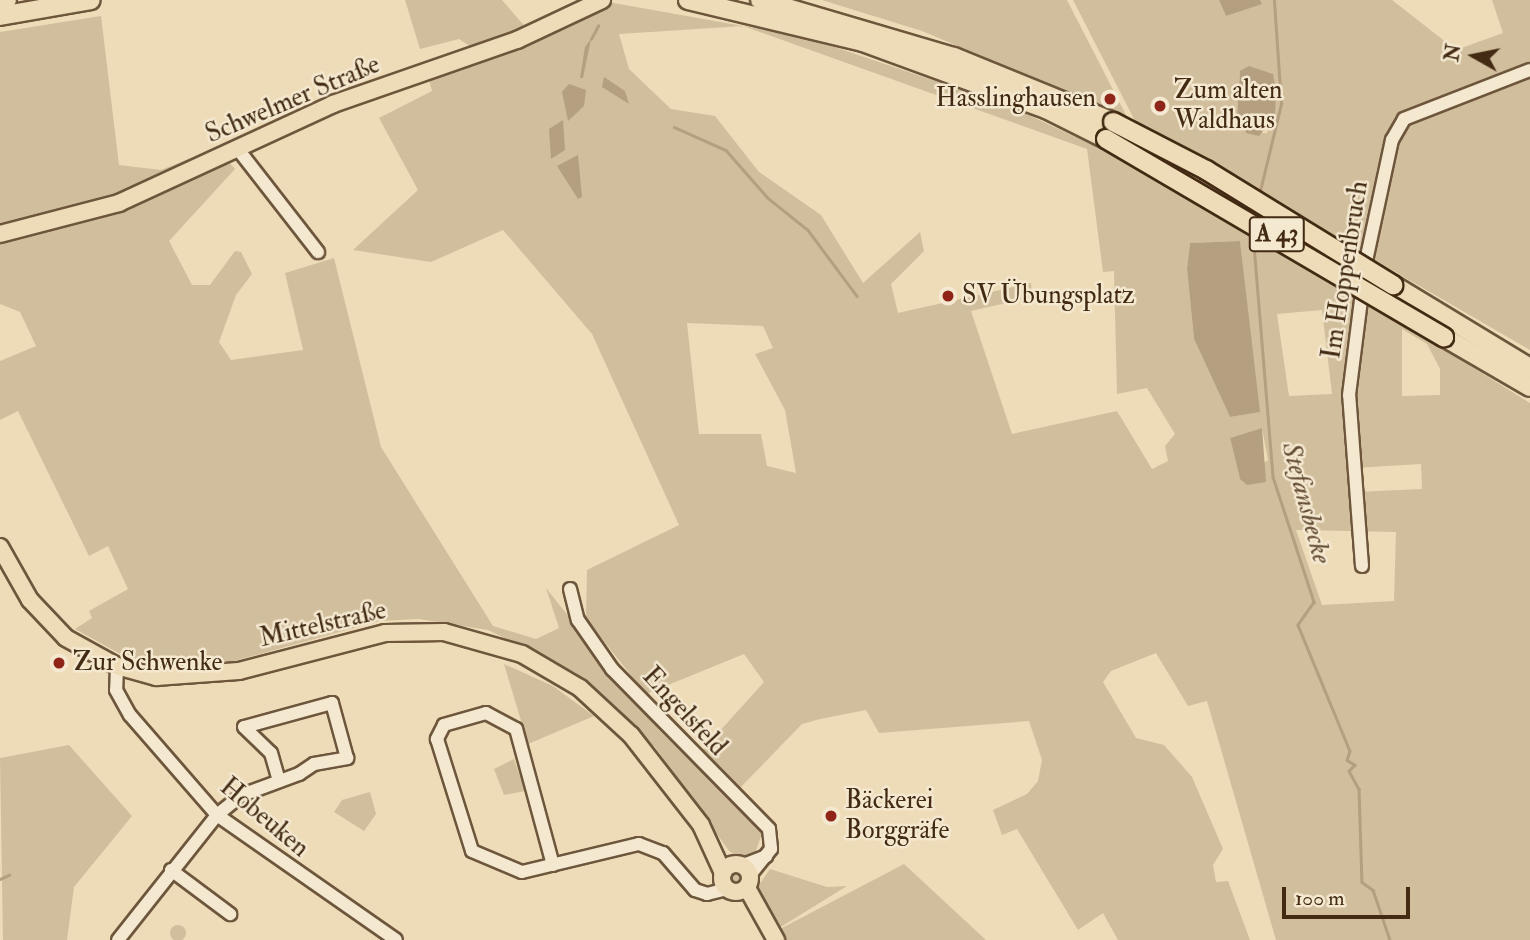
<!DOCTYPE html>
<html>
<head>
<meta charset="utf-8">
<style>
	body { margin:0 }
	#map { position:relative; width:1530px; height:940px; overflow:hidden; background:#eedcb8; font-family:"IM FELL Double Pica",serif }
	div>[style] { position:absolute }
	.green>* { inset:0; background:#d1be9c }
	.round { border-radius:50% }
	.water>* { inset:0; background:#b49f80 }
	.stream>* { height:2.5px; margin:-1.25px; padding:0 1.25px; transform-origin:1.25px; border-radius:1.25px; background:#b49f80 }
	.roads { filter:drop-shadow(2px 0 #6d563c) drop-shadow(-2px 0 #6d563c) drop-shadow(0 2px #6d563c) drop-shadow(0 -2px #6d563c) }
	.minor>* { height:12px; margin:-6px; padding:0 6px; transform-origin:6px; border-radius:6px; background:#f4e8d1 }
	.major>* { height:16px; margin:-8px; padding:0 8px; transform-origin:8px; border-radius:8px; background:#eedcb8 }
	.major>.ring { margin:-8px; padding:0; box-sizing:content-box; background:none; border:16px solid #eedcb8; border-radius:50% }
	.highway>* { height:18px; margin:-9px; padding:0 9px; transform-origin:9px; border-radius:9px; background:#eedcb8 }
	.bridges { filter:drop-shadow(2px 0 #422a13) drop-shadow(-2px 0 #422a13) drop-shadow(0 2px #422a13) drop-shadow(0 -2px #422a13) }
	.highway-bridge>* { height:18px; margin:-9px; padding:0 9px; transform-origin:9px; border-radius:9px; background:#eedcb8 }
	.dots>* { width:19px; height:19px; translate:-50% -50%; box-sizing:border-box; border:4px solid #f4e8d1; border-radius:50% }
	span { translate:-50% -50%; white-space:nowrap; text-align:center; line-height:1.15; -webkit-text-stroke:5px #f4e8d1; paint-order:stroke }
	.shield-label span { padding:2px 5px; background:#f4e8d1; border:2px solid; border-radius:5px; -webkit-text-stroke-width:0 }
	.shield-label { font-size:24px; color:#422a13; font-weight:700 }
	.poi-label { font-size:26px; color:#422a13 }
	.left { translate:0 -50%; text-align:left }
	.right { translate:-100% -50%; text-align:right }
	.street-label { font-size:26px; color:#422a13 }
	.water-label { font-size:28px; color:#644d34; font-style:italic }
	.north { position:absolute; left:1439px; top:21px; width:70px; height:70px; -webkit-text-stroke:5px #f4e8d1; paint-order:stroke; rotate:279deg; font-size:19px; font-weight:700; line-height:28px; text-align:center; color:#422a13 }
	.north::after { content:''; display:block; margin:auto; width:24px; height:32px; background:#422a13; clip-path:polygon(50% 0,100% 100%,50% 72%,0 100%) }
	.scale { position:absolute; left:1282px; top:887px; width:128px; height:32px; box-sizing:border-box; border:4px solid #422a13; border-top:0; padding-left:9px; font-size:21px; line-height:24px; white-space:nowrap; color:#422a13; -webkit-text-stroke:5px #f4e8d1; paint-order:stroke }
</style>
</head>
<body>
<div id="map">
	<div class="green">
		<div style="clip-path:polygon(405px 0,502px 0,527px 29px,473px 48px,459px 39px,420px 49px)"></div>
		<div style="clip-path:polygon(822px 0,1067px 0,1127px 117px,922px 31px)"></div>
		<div style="clip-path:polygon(evenodd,1073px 0,1219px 0,1226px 16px,1260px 0,1392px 0,1456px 50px,1503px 33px,1492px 0,1530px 0,1530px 350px,1135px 121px,1073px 0,1240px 71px,1276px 91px,1267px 133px,1246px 133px,1237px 117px,1240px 71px)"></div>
		<div style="clip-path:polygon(evenodd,608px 2px,805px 37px,1012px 107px,1124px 160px,1310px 266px,1530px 403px,1530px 940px,1276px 940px,1207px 701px,1188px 706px,1156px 653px,1111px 671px,1103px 682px,1136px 738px,1164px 745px,1192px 777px,1223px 849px,1213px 865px,1216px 882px,1228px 881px,1250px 940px,1118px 940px,1103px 913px,1078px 930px,1017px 829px,1002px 835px,993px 810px,1027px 794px,1038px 781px,1042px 760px,1029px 721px,879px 733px,866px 710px,820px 719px,802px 724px,738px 790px,700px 753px,764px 682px,744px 654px,646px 694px,586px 619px,587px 570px,679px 525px,592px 334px,503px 230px,431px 262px,353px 250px,418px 190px,379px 118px,432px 91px,429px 80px,511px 53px,608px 2px,743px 26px,1087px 149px,1103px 272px,1114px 271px,1117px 394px,1147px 388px,1175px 434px,1165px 446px,1168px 461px,1152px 469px,1117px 411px,1012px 434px,971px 311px,1032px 297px,1031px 283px,898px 313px,891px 284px,924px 251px,920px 232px,863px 283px,821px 215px,759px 172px,715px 116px,671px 109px,629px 69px,619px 34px,743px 26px,608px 2px,1240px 241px,1259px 412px,1230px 417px,1194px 339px,1187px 269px,1190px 243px,1240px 241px,608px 2px,1322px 310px,1332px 394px,1289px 396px,1277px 314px,1322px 310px,608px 2px,687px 323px,763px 326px,773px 348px,755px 354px,785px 410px,796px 473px,767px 466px,761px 434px,699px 434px,687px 323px,608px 2px,1402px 329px,1427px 344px,1440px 369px,1440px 395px,1402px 396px,1402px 329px,608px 2px,1262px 428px,1268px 460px,1240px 479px,1230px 438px,1262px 428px,608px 2px,1421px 464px,1422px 489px,1356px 492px,1354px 468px,1421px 464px,608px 2px,1296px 530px,1396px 532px,1394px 601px,1322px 605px,1296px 530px)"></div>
		<div style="clip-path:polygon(101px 16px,119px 165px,161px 170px,216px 148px,235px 169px,169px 241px,192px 285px,210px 285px,235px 251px,241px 252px,252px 274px,236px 295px,219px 342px,231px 360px,303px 350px,285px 273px,334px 258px,381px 447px,493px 626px,536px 639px,559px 628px,546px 588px,660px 731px,763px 830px,755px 854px,741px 859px,729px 851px,655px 747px,576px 673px,488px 630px,419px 619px,379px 621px,231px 662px,177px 667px,124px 656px,75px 629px,92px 618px,89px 611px,128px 589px,108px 546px,89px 556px,18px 411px,0 420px,0 361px,36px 346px,20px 312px,0 304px,0 32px)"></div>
		<div style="clip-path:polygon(504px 664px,553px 686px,594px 716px,528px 744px)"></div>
		<div style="clip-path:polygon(69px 745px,132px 816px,74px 887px,67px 940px,3px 940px,0 758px)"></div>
		<div style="clip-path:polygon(514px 759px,525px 791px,504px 795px,494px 769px)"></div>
		<div style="clip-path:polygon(370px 792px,376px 814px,364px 831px,334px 812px,342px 800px)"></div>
		<div style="clip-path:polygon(904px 864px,986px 940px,786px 940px,780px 929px)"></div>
		<div style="clip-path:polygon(770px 869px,827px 887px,847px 886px,779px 928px,756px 889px)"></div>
		<div class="round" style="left:727px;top:869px;width:18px;height:18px"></div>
		<div class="round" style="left:170px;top:925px;width:16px;height:16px"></div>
	</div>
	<div class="water">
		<div style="clip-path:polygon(1219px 0,1260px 0,1262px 4px,1226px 16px)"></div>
		<div style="clip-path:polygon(591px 39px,583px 78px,580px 78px,585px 47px)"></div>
		<div style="clip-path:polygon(1249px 66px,1273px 74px,1276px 91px,1275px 117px,1259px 136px,1246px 133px,1237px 117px,1240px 71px)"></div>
		<div style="clip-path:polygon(604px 77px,625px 91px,629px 104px,602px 87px)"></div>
		<div style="clip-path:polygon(569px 84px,586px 90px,584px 106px,568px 121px,562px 92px)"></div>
		<div style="clip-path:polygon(563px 120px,565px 150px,551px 159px,549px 129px)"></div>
		<div style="clip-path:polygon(578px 155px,582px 197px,578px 199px,557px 166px)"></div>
		<div style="clip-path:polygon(1240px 241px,1260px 412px,1230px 417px,1194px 339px,1187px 269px,1190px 243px)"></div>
		<div style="clip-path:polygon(1262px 428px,1266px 482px,1247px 485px,1240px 479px,1230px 438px)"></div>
	</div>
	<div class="stream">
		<div style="left:591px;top:39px;width:15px;rotate:-62deg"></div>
		<div style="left:674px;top:127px;width:57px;rotate:23.9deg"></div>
		<div style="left:726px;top:150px;width:64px;rotate:48.8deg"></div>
		<div style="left:768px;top:198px;width:51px;rotate:38.7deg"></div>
		<div style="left:808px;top:230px;width:82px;rotate:53.4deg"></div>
		<div style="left:1259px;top:195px;width:94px;rotate:-76.4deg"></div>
		<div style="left:1281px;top:104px;width:104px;rotate:-93.9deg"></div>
		<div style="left:1253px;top:233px;width:245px;rotate:85.3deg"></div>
		<div style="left:1273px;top:477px;width:132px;rotate:71.8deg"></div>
		<div style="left:1314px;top:602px;width:28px;rotate:125deg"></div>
		<div style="left:1298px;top:625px;width:136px;rotate:67.6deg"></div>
		<div style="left:1350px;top:751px;width:9px;rotate:108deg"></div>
		<div style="left:1347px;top:760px;width:9px;rotate:32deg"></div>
		<div style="left:1355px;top:765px;width:8px;rotate:135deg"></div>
		<div style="left:1349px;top:771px;width:21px;rotate:61deg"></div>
		<div style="left:1359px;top:789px;width:93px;rotate:88.2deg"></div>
		<div style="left:1362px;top:882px;width:14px;rotate:36deg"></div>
		<div style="left:1373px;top:890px;width:53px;rotate:71.2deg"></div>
		<div style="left:0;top:879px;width:10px;rotate:-24deg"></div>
	</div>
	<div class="roads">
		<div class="minor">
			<div style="left:237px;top:148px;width:132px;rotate:52.1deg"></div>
			<div style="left:1362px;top:566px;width:171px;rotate:-94.3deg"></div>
			<div style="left:1349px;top:395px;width:135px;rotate:-82.8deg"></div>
			<div style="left:1366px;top:261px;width:124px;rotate:-77.9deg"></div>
			<div style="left:1392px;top:140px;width:24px;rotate:-60deg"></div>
			<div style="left:1404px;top:119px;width:135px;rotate:-21.3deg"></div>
			<div style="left:570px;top:589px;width:32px;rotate:76deg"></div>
			<div style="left:578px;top:620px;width:60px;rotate:55.2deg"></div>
			<div style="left:612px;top:669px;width:224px;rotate:45.5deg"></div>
			<div style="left:769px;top:829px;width:20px;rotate:84deg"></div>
			<div style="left:771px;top:849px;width:33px;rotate:129deg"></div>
			<div style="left:117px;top:666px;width:24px;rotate:92deg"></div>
			<div style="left:116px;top:690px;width:29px;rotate:61deg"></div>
			<div style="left:130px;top:715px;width:133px;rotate:49deg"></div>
			<div style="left:217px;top:815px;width:218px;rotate:34.9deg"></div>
			<div style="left:553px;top:865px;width:141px;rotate:-105.2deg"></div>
			<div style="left:516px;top:729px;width:34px;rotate:-152deg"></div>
			<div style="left:486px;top:713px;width:44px;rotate:164.1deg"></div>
			<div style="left:444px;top:725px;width:16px;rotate:117deg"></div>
			<div style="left:437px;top:739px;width:117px;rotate:72.6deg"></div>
			<div style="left:472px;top:851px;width:54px;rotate:22.8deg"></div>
			<div style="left:522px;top:872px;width:120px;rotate:-13.5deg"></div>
			<div style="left:639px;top:844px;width:26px;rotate:21deg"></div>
			<div style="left:663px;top:853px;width:49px;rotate:49.1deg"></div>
			<div style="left:695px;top:890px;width:13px;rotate:18deg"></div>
			<div style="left:707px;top:894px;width:21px;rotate:-14deg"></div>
			<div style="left:743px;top:865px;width:25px;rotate:-21deg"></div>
			<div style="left:171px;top:870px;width:74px;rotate:36.7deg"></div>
			<div style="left:118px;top:940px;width:159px;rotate:-51.6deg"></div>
			<div style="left:217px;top:815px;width:32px;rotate:-39deg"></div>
			<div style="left:242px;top:795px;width:61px;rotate:-20.2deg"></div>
			<div style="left:299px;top:774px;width:18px;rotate:-34deg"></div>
			<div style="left:314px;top:764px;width:34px;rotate:-10deg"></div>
			<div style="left:347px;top:758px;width:57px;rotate:-105.3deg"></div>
			<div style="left:332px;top:703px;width:91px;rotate:164.7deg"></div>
			<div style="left:244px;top:727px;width:37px;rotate:44deg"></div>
			<div style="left:271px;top:753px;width:29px;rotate:74deg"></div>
		</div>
		<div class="major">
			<div style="left:0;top:234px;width:123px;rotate:-14.6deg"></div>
			<div style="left:119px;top:203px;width:236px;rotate:-24.8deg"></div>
			<div style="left:333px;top:104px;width:195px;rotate:-19.2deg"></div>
			<div style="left:517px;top:40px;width:94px;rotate:-25.2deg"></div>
			<div style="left:0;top:547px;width:61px;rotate:60.5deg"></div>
			<div style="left:30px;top:600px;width:52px;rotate:46.5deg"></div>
			<div style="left:66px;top:638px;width:58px;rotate:28.8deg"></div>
			<div style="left:117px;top:666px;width:41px;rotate:15.8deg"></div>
			<div style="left:156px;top:677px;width:83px;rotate:-4.1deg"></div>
			<div style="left:239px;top:671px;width:151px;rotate:-14.6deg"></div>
			<div style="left:385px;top:633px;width:59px;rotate:-1deg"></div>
			<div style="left:444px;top:632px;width:81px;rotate:15.8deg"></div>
			<div style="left:522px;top:654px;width:67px;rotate:30.4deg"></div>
			<div style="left:580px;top:688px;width:69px;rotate:42.7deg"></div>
			<div style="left:631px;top:735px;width:114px;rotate:52.1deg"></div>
			<div style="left:701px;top:825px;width:53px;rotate:65.4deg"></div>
			<div class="ring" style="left:722px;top:864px;width:12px;height:12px"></div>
			<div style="left:747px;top:888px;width:60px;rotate:60.9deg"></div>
		</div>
		<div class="highway">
			<div style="left:688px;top:0;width:180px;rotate:13.5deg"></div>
			<div style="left:863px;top:42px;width:195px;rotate:20.1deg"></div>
			<div style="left:1046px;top:109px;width:67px;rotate:26.6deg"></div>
			<div style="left:760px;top:0;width:202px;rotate:16.4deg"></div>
			<div style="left:954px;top:57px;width:172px;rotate:22.2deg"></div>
			<div style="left:0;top:1px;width:7px;rotate:-8deg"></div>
			<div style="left:0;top:16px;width:92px;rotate:-10deg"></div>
			<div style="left:1393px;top:285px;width:160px;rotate:31.2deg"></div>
			<div style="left:1444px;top:337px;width:99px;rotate:30.2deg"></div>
		</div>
	</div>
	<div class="bridges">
		<div class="highway-bridge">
			<div style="left:1113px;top:122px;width:105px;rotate:27.3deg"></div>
			<div style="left:1206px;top:170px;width:220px;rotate:31.6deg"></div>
			<div style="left:1106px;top:139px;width:392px;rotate:30.4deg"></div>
		</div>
	</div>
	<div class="dots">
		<div style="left:1110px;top:99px;background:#8f2418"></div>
		<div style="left:1160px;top:106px;background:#8f2418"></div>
		<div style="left:948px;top:296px;background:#8f2418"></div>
		<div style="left:59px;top:663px;background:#8f2418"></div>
		<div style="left:831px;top:816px;background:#8f2418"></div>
	</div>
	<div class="shield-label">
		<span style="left:1277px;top:234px">A 43</span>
	</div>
	<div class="poi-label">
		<span class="left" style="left:1174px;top:106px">Zum alten<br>Waldhaus</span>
		<span class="right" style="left:1096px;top:99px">Hasslinghausen</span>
		<span class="left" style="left:962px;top:296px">SV Übungsplatz</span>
		<span class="left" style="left:73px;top:663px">Zur Schwenke</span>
		<span class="left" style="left:845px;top:816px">Bäckerei<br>Borggräfe</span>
	</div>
	<div class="street-label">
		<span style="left:293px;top:100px;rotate:-23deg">Schwelmer Straße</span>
		<span style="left:1346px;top:270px;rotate:-81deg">Im Hoppenbruch</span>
		<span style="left:323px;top:625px;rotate:-13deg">Mittelstraße</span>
		<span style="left:684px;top:712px;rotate:47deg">Engelsfeld</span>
		<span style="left:264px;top:818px;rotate:40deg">Hobeuken</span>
	</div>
	<div class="water-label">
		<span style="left:1306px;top:503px;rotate:75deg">Stefansbecke</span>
	</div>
	<div class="north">N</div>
	<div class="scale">100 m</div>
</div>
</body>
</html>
